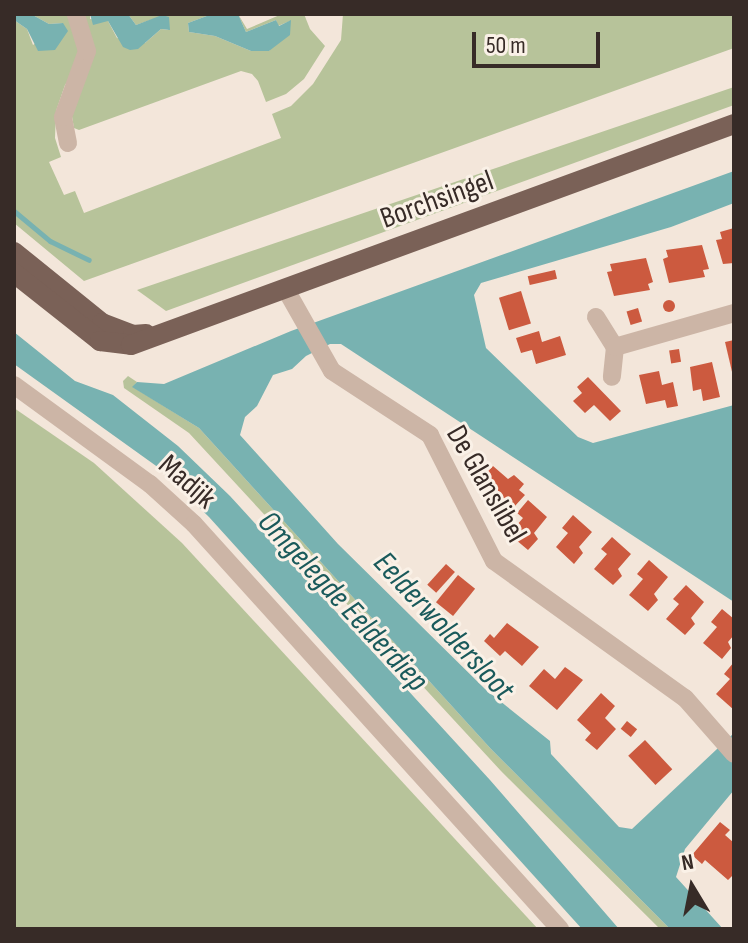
<!DOCTYPE html>
<html>
<head>
<meta charset="utf-8">
<style>
	body { margin:0 }
	#map { position:relative; width:748px; height:943px; overflow:hidden; background:#f3e6da; font-family:"Sofia Sans Condensed",sans-serif }
	div>[style] { position:absolute }
	.green>* { inset:0; background:#b7c39a }
	.water>* { inset:0; background:#78b2b1 }
	.stream>* { height:5px; margin:-2.5px; padding:0 2.5px; transform-origin:2.5px; border-radius:2.5px; background:#78b2b1 }
	.building>* { inset:0; background:#cc5a3f; transform-origin:0 0 }
	.round { border-radius:50% }
	.minor>* { height:18px; margin:-9px; padding:0 9px; transform-origin:9px; border-radius:9px; background:#ccb5a6 }
	.major>* { height:20px; margin:-10px; padding:0 10px; transform-origin:10px; border-radius:10px; background:#7a6157 }
	span { translate:-50% -50%; white-space:nowrap; text-align:center; line-height:1.15; -webkit-text-stroke:6px #faf1e7; paint-order:stroke }
	.street-label { font-size:30px; color:#372b27 }
	.water-label { font-size:32px; color:#1a5a5b; font-style:italic }
	.frame { position:absolute; inset:0; border:16px solid #372b27; pointer-events:none }
	.north { position:absolute; left:652px; top:847px; width:80px; height:80px; -webkit-text-stroke:6px #faf1e7; paint-order:stroke; rotate:350deg; font-size:22px; font-weight:700; line-height:32px; text-align:center; color:#372b27 }
	.north::after { content:''; display:block; margin:auto; width:28px; height:36px; background:#372b27; clip-path:polygon(50% 0,100% 100%,50% 72%,0 100%) }
	.scale { position:absolute; left:472px; top:32px; width:128px; height:36px; box-sizing:border-box; border:4px solid #372b27; border-top:0; padding-left:10px; font-size:24px; line-height:28px; white-space:nowrap; color:#372b27; -webkit-text-stroke:6px #faf1e7; paint-order:stroke }
</style>
</head>
<body>
<div id="map">
	<div class="green">
		<div style="clip-path:polygon(31px 14px,68px 14px,79px 47px,77px 68px,65px 85px,56px 111px,55px 138px,61px 157px,49px 162px,64px 195px,75px 191px,84px 213px,281px 138px,272px 114px,291px 106px,313px 84px,341px 40px,343px 14px,734px 14px,734px 48px,84px 281px,14px 223px,14px 20px,27px 29px,33px 45px,63px 23px,49px 24px)"></div>
		<div style="clip-path:polygon(84px 14px,90px 14px,90px 19px,108px 21px,117px 38px,145px 43px,161px 29px,169px 30px,153px 19px,136px 25px,128px 14px,212px 14px,188px 23px,189px 32px,215px 36px,251px 51px,269px 51px,290px 21px,278px 26px,276px 20px,246px 32px,238px 14px,247px 29px,282px 14px,304px 14px,310px 29px,325px 46px,304px 79px,286px 94px,266px 102px,258px 81px,252px 74px,241px 71px,79px 130px,74px 128px,71px 111px)"></div>
		<div style="clip-path:polygon(734px 87px,734px 105px,166px 311px,137px 290px)"></div>
		<div style="clip-path:polygon(128px 376px,137px 382px,133px 387px,199px 428px,491px 749px,670px 929px,660px 929px,501px 771px,189px 433px,124px 388px,123px 381px)"></div>
		<div style="clip-path:polygon(14px 408px,94px 463px,182px 543px,538px 929px,14px 929px)"></div>
	</div>
	<div class="water">
		<div style="clip-path:polygon(14px 14px,31px 14px,49px 24px,63px 23px,68px 31px,55px 50px,38px 51px,27px 29px,14px 20px)"></div>
		<div style="clip-path:polygon(90px 14px,128px 14px,136px 25px,162px 15px,169px 17px,170px 30px,161px 29px,138px 49px,130px 50px,123px 47px,108px 21px,93px 25px)"></div>
		<div style="clip-path:polygon(212px 14px,238px 14px,246px 32px,276px 20px,279px 26px,291px 20px,290px 35px,269px 51px,251px 51px,215px 36px,189px 32px,188px 23px)"></div>
		<div style="clip-path:polygon(734px 171px,734px 203px,671px 227px,481px 283px,474px 295px,486px 348px,578px 437px,593px 443px,734px 405px,734px 602px,341px 344px,330px 344px,306px 356px,292px 369px,273px 375px,257px 406px,245px 417px,240px 435px,338px 544px,485px 689px,550px 741px,551px 754px,619px 827px,632px 829px,734px 733px,734px 790px,685px 849px,676px 877px,723px 929px,670px 929px,491px 749px,199px 428px,132px 387px,137px 382px,164px 384px,291px 331px)"></div>
		<div style="clip-path:polygon(14px 332px,75px 381px,113px 395px,178px 446px,230px 496px,490px 780px,619px 929px,582px 929px,209px 517px,159px 468px,14px 364px)"></div>
	</div>
	<div class="stream">
		<div style="left:14px;top:211px;width:47px;rotate:39.8deg"></div>
		<div style="left:50px;top:241px;width:43px;rotate:26deg"></div>
	</div>
	<div class="building">
		<div style="clip-path:polygon(734px 228px,734px 263px,723px 264px,716px 240px,722px 239px,720px 232px)"></div>
		<div style="clip-path:polygon(702px 245px,709px 269px,703px 270px,705px 277px,669px 283px,663px 259px,668px 257px,666px 250px)"></div>
		<div style="clip-path:polygon(646px 258px,653px 282px,648px 284px,650px 290px,614px 296px,607px 272px,612px 271px,610px 264px)"></div>
		<div style="left:555px;top:270px;width:9px;height:28px;rotate:77deg"></div>
		<div style="left:521px;top:291px;width:34px;height:23px;rotate:73deg"></div>
		<div class="round" style="left:663px;top:300px;width:12px;height:12px"></div>
		<div style="left:638px;top:308px;width:14px;height:12px;rotate:73deg"></div>
		<div style="clip-path:polygon(539px 331px,542px 342px,560px 336px,566px 355px,536px 364px,532px 350px,521px 353px,516px 338px)"></div>
		<div style="clip-path:polygon(734px 340px,734px 376px,733px 376px,725px 342px)"></div>
		<div style="left:679px;top:349px;width:13px;height:10px;rotate:81deg"></div>
		<div style="clip-path:polygon(712px 362px,720px 397px,703px 401px,701px 389px,693px 391px,690px 367px)"></div>
		<div style="clip-path:polygon(659px 371px,662px 385px,673px 382px,678px 406px,667px 408px,665px 400px,646px 404px,639px 375px)"></div>
		<div style="clip-path:polygon(588px 377px,621px 411px,610px 421px,594px 405px,585px 413px,573px 401px,582px 393px,577px 387px)"></div>
		<div style="clip-path:polygon(493px 466px,508px 479px,514px 475px,524px 484px,519px 490px,525px 495px,514px 507px,481px 479px)"></div>
		<div style="clip-path:polygon(528px 500px,547px 517px,534px 533px,538px 539px,528px 550px,509px 534px,523px 518px,517px 513px)"></div>
		<div style="clip-path:polygon(573px 515px,592px 532px,579px 547px,583px 553px,574px 564px,556px 547px,568px 533px,562px 528px)"></div>
		<div style="clip-path:polygon(612px 537px,631px 554px,618px 569px,622px 576px,613px 585px,594px 569px,607px 554px,601px 549px)"></div>
		<div style="clip-path:polygon(649px 560px,668px 577px,654px 594px,658px 600px,648px 611px,629px 595px,643px 579px,637px 574px)"></div>
		<div style="left:446px;top:564px;width:12px;height:28px;rotate:42deg"></div>
		<div style="left:458px;top:575px;width:22px;height:35px;rotate:39deg"></div>
		<div style="clip-path:polygon(686px 585px,704px 602px,691px 618px,695px 624px,685px 635px,666px 619px,679px 604px,673px 599px)"></div>
		<div style="clip-path:polygon(722px 609px,734px 619px,734px 635px,728px 642px,731px 648px,722px 659px,703px 643px,717px 627px,711px 622px)"></div>
		<div style="clip-path:polygon(507px 623px,539px 647px,522px 666px,505px 651px,500px 656px,484px 641px,490px 634px,494px 638px)"></div>
		<div style="clip-path:polygon(734px 662px,734px 710px,716px 694px,730px 679px,724px 674px)"></div>
		<div style="clip-path:polygon(565px 667px,583px 680px,557px 710px,529px 686px,544px 669px,555px 679px)"></div>
		<div style="clip-path:polygon(601px 693px,615px 706px,605px 718px,616px 729px,597px 750px,585px 740px,591px 733px,577px 720px)"></div>
		<div style="left:627px;top:721px;width:13px;height:10px;rotate:39deg"></div>
		<div style="left:645px;top:740px;width:40px;height:23px;rotate:47deg"></div>
		<div style="clip-path:polygon(720px 822px,730px 830px,725px 835px,734px 843px,734px 874px,728px 880px,705px 860px,702px 864px,692px 855px)"></div>
	</div>
	<div class="minor">
		<div style="left:68px;top:143px;width:26px;rotate:-101deg"></div>
		<div style="left:63px;top:117px;width:70px;rotate:-70deg"></div>
		<div style="left:87px;top:51px;width:39px;rotate:-107deg"></div>
		<div style="left:285px;top:288px;width:95px;rotate:60.5deg"></div>
		<div style="left:332px;top:371px;width:117px;rotate:33.1deg"></div>
		<div style="left:430px;top:435px;width:141px;rotate:63.1deg"></div>
		<div style="left:494px;top:561px;width:235px;rotate:35.7deg"></div>
		<div style="left:685px;top:698px;width:74px;rotate:48.8deg"></div>
		<div style="left:596px;top:317px;width:36px;rotate:58deg"></div>
		<div style="left:615px;top:347px;width:30px;rotate:96deg"></div>
		<div style="left:615px;top:347px;width:124px;rotate:-15.9deg"></div>
		<div style="left:14px;top:385px;width:168px;rotate:36.1deg"></div>
		<div style="left:150px;top:484px;width:59px;rotate:42.3deg"></div>
		<div style="left:194px;top:524px;width:546px;rotate:47.9deg"></div>
	</div>
	<div class="major">
		<div style="left:14px;top:252px;width:113px;rotate:38.9deg"></div>
		<div style="left:102px;top:323px;width:33px;rotate:21deg"></div>
		<div style="left:133px;top:335px;width:13px;rotate:-4deg"></div>
		<div style="left:14px;top:273px;width:110px;rotate:38.3deg"></div>
		<div style="left:100px;top:341px;width:31px;rotate:7deg"></div>
		<div style="left:131px;top:345px;width:642px;rotate:-20.13deg"></div>
	</div>
	<div class="street-label">
		<span style="left:437px;top:200px;rotate:-20deg">Borchsingel</span>
		<span style="left:187px;top:482px;rotate:41deg">Madijk</span>
		<span style="left:486px;top:484px;rotate:60deg">De Glanslibel</span>
	</div>
	<div class="water-label">
		<span style="left:342px;top:602px;rotate:47deg">Omgelegde Eelderdiep</span>
		<span style="left:443px;top:627px;rotate:47deg">Eelderwoldersloot</span>
	</div>
	<div class="frame"></div>
	<div class="north">N</div>
	<div class="scale">50 m</div>
</div>
</body>
</html>
